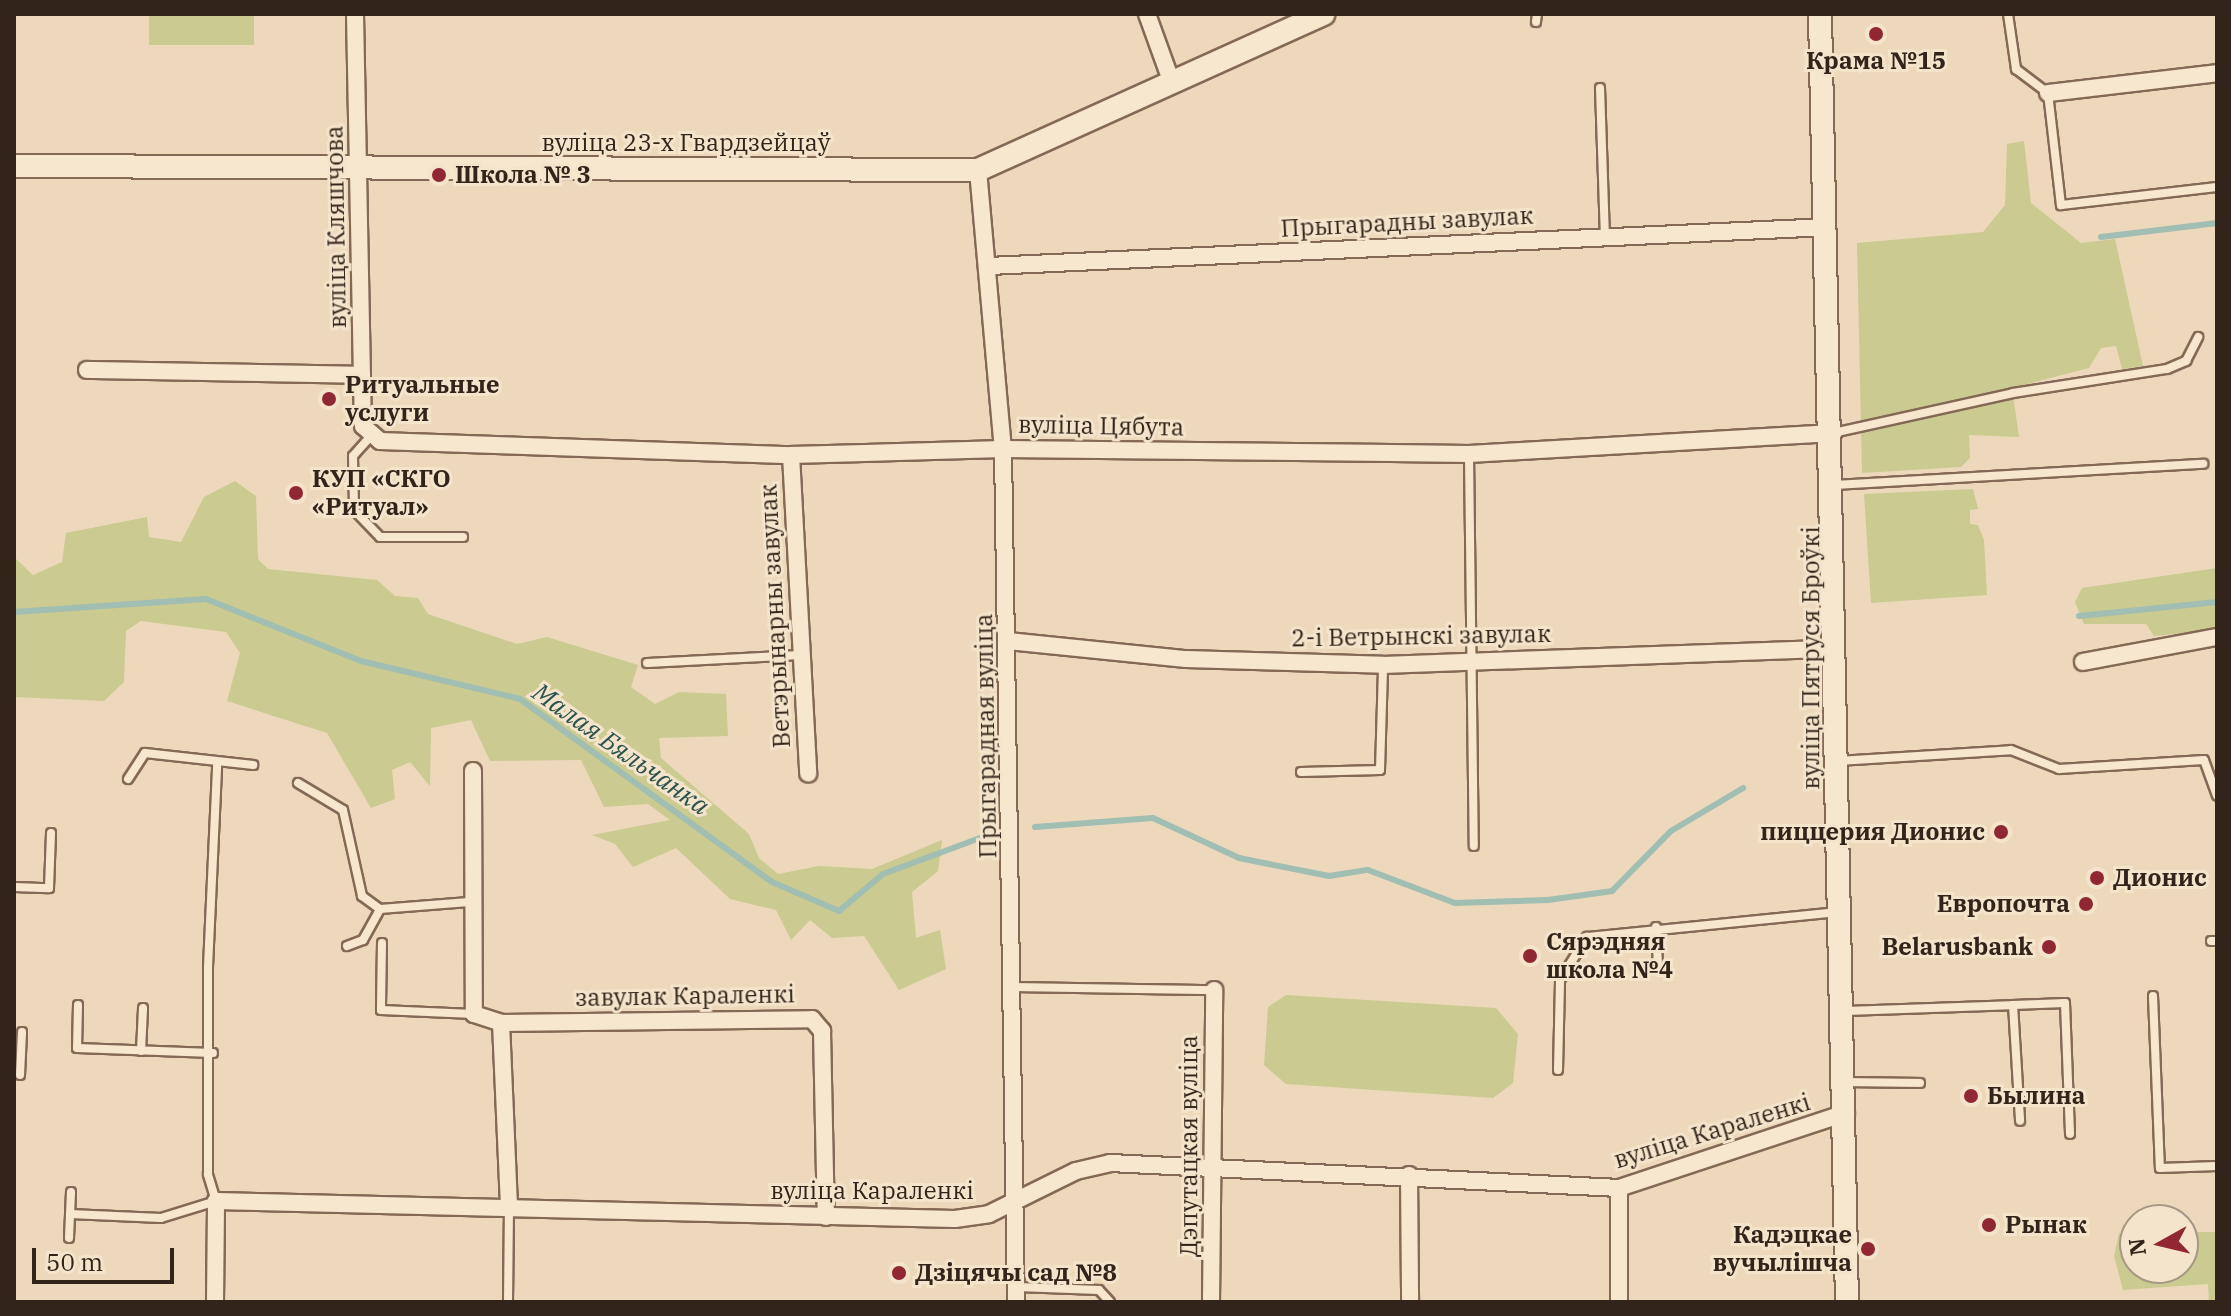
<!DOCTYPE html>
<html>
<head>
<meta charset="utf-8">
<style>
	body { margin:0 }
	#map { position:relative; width:2231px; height:1316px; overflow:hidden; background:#edd8bc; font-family:"IBM Plex Serif",serif }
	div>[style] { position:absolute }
	.green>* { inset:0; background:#caca91; transform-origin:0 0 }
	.stream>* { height:6px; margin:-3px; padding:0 3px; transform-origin:3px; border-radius:3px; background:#a0beb2 }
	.roads { filter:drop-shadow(2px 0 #846956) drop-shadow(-2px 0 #846956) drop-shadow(0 2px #846956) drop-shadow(0 -2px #846956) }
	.lane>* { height:8px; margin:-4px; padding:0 4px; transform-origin:4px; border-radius:4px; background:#f8e7cf }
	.street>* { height:16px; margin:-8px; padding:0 8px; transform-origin:8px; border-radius:8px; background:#f8e7cf }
	.secondary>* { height:22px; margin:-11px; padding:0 11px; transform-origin:11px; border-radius:11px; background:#f8e7cf }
	.dots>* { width:22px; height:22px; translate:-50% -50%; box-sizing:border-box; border:4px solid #f4e4cb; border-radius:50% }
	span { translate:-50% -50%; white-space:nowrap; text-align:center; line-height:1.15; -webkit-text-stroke:6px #f4e4cb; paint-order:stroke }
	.poi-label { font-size:24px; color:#33241b; font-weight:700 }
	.left { translate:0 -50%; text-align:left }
	.right { translate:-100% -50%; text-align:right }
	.street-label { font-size:24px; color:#33241b }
	.water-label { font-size:26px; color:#2a534b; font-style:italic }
	.frame { position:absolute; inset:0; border:16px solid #33241b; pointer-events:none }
	.north { position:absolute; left:2119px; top:1204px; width:80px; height:80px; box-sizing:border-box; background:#f4e4cb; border:2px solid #a79785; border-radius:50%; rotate:262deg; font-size:22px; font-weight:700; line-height:32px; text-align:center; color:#33241b }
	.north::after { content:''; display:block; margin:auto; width:28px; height:36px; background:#922734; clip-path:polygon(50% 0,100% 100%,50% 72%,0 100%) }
	.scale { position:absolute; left:32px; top:1248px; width:142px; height:36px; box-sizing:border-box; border:4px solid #33241b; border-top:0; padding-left:10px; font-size:24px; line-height:28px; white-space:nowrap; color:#33241b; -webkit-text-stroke:6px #f4e4cb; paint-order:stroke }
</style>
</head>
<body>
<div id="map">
	<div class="green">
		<div style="left:149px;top:14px;width:105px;height:31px"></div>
		<div style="clip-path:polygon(2024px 141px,2031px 203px,2081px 243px,2115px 239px,2143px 366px,2122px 369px,2116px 346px,2101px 348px,2089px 368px,2012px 388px,2019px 437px,1969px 435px,1970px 458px,1961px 467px,1862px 473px,1857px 243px,1983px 232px,2005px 205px,2007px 144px)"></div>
		<div style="clip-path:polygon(235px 481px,256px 496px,258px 559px,268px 569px,377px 580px,395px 596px,418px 598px,428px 614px,517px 644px,547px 637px,638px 665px,631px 687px,655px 704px,679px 692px,726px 694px,728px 736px,659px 738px,661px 758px,749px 834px,759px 858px,778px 874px,819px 866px,872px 869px,942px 840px,938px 871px,912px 892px,916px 938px,940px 930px,946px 969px,899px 990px,864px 936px,832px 938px,810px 920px,791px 940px,776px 910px,730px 899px,676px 848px,633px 867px,615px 844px,592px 835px,670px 820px,648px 804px,604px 807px,581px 760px,490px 761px,471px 720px,431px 728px,430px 786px,410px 762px,392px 770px,395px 799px,371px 808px,327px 733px,227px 701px,240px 653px,226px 632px,141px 621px,126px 631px,124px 682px,104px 701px,14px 697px,14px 557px,33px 575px,62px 562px,66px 533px,147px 517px,149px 537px,181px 542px,204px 497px)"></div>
		<div style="clip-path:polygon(1973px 489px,1978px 509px,1970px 510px,1970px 524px,1978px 525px,1984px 540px,1987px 595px,1871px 603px,1864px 494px)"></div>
		<div style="clip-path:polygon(2217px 568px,2217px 630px,2154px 636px,2146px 624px,2084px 624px,2075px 602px,2082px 588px)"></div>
		<div style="clip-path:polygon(1286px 995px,1496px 1008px,1518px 1034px,1513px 1083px,1493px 1098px,1286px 1084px,1264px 1065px,1268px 1007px)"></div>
		<div style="clip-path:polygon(2183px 1232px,2217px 1232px,2217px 1302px,2209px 1302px,2208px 1284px,2123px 1290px,2114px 1256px,2119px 1233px,2135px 1233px,2135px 1268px,2183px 1268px)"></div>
	</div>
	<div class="stream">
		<div style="left:2101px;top:237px;width:117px;rotate:-6.9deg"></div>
		<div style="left:14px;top:612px;width:192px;rotate:-3.9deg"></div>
		<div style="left:206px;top:599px;width:167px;rotate:21.8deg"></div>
		<div style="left:361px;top:661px;width:163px;rotate:13.4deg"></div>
		<div style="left:520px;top:699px;width:311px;rotate:36deg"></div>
		<div style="left:772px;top:882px;width:73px;rotate:23.4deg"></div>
		<div style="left:839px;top:911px;width:57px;rotate:-40.1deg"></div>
		<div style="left:883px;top:874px;width:112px;rotate:-20.4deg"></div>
		<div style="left:2079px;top:616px;width:139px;rotate:-5.8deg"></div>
		<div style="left:1035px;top:827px;width:118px;rotate:-4.4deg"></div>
		<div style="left:1153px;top:818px;width:95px;rotate:24.9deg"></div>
		<div style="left:1239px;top:858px;width:92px;rotate:11.3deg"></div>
		<div style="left:1329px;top:876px;width:39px;rotate:-9deg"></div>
		<div style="left:1368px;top:870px;width:93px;rotate:20.8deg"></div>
		<div style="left:1455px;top:903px;width:93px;rotate:-1.8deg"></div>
		<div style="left:1548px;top:900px;width:65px;rotate:-8deg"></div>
		<div style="left:1612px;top:891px;width:84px;rotate:-45.5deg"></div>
		<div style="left:1671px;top:831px;width:84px;rotate:-30.8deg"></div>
	</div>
	<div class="roads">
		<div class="lane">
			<div style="left:2008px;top:14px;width:56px;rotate:81.7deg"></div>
			<div style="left:2016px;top:69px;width:40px;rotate:37deg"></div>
			<div style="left:2048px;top:93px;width:113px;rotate:83.4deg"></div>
			<div style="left:2061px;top:205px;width:157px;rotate:-6.6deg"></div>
			<div style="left:1536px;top:22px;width:8px;rotate:-83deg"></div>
			<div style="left:1600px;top:88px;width:149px;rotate:88.1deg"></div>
			<div style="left:1833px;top:433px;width:184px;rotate:-12.5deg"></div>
			<div style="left:2013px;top:393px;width:156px;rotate:-8.9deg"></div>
			<div style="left:2167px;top:369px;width:21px;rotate:-23deg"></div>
			<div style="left:2186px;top:361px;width:27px;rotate:-63deg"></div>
			<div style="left:370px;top:437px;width:25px;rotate:132deg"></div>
			<div style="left:353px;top:456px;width:54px;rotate:88.9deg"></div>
			<div style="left:354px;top:510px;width:37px;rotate:46deg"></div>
			<div style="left:380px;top:537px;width:83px"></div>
			<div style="left:1469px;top:455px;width:391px;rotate:89.3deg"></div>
			<div style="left:1834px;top:485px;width:370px;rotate:-3.3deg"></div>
			<div style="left:647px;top:663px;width:154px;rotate:-3deg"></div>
			<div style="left:1838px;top:761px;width:173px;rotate:-3.6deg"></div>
			<div style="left:2011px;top:750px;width:52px;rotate:21.6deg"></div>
			<div style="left:2059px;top:769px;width:145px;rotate:-3.6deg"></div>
			<div style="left:2204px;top:760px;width:38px;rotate:70deg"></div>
			<div style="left:1301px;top:772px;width:79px;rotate:-1.5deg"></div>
			<div style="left:1380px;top:770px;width:104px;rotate:-88.3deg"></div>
			<div style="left:128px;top:779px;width:31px;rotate:-57deg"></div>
			<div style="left:145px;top:753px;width:109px;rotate:6.3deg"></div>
			<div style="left:298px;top:783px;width:52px;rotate:31deg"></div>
			<div style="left:343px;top:810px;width:88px;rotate:77.5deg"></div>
			<div style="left:362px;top:896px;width:22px;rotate:36deg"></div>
			<div style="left:380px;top:909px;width:89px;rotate:-4.5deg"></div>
			<div style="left:14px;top:887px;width:35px;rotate:2deg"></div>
			<div style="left:49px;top:888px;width:55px;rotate:-87.9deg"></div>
			<div style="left:1656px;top:927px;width:35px;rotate:87deg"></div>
			<div style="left:2211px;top:941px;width:6px"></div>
			<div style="left:382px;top:943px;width:67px;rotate:90.9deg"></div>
			<div style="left:381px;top:1010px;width:93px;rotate:2.5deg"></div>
			<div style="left:347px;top:946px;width:17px;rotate:-21deg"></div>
			<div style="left:363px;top:940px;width:35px;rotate:-61deg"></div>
			<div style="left:1016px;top:987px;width:198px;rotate:0.9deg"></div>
			<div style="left:2153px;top:996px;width:172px;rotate:87.7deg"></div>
			<div style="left:2160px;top:1168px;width:57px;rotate:-2deg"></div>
			<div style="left:78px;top:1005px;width:43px;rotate:91.3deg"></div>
			<div style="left:77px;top:1048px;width:136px;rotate:2.1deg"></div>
			<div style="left:2013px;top:1005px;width:52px;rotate:-2.2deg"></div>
			<div style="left:2065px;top:1003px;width:131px;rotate:87.8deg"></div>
			<div style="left:1843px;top:1011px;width:170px;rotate:-2deg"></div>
			<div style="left:2013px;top:1005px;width:116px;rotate:86.5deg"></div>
			<div style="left:141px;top:1051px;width:43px;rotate:-87.3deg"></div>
			<div style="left:1558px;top:1070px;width:90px;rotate:-88.7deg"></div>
			<div style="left:1560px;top:980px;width:51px;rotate:-57.9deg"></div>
			<div style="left:1587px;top:937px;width:251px;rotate:-5.7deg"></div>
			<div style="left:20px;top:1075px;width:43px;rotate:-87.3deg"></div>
			<div style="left:1846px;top:1082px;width:74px;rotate:0.8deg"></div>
			<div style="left:70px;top:1214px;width:91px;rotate:2.5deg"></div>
			<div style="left:161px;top:1218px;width:58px;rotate:-17.2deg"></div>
			<div style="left:216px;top:1201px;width:28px;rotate:-107deg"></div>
			<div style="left:208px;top:1174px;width:207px;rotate:-90deg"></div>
			<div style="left:208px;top:967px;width:202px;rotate:-87.4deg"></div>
			<div style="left:69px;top:1238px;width:46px;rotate:-87.5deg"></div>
			<div style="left:1017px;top:1287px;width:82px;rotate:2.1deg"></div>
			<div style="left:1099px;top:1290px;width:16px;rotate:47deg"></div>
			<div style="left:508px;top:1302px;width:92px;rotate:-89.4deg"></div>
		</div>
		<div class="street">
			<div style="left:355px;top:14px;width:412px;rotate:88.9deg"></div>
			<div style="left:363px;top:426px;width:23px;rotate:41deg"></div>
			<div style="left:380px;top:441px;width:411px;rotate:2deg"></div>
			<div style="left:791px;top:455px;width:212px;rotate:-1.6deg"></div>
			<div style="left:1003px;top:449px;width:466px;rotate:0.6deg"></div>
			<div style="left:1469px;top:454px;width:365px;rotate:-3.3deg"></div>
			<div style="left:1147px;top:14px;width:73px;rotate:70.1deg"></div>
			<div style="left:2048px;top:93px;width:170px;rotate:-6.7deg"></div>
			<div style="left:978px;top:170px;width:280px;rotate:84.9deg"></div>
			<div style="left:1003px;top:449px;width:853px;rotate:89.13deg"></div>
			<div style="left:989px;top:266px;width:839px;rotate:-2.66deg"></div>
			<div style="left:87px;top:370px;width:275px;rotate:1deg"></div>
			<div style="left:791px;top:455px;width:319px;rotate:86.9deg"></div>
			<div style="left:1008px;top:641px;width:179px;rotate:5.8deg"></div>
			<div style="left:1186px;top:659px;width:197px;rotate:1.7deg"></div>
			<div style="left:1383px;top:665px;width:453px;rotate:-2.1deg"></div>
			<div style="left:2083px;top:662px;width:136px;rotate:-10.6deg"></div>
			<div style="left:473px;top:771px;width:243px;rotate:89.8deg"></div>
			<div style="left:474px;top:1014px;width:28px;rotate:18deg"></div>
			<div style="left:501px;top:1023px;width:311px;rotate:-0.7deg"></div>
			<div style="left:812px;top:1019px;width:16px;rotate:50deg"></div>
			<div style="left:822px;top:1031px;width:186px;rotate:88.8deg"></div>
			<div style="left:501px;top:1023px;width:186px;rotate:87.5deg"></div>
			<div style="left:1409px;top:1175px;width:127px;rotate:89.5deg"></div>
			<div style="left:215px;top:1302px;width:101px;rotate:-89.4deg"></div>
			<div style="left:216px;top:1201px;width:739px;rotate:1.4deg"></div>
			<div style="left:955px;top:1219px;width:34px;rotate:-8deg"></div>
			<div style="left:989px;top:1214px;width:97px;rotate:-26.3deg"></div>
			<div style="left:1076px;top:1171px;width:35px;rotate:-13deg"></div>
			<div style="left:1110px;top:1163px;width:510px;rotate:2.81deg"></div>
			<div style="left:1619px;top:1188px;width:239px;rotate:-18.3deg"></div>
			<div style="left:1211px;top:1302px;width:312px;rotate:-89.4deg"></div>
			<div style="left:1619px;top:1302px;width:114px;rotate:-90deg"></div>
		</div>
		<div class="secondary">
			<div style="left:1820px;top:14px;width:1288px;rotate:88.8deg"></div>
			<div style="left:14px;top:166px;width:964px;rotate:0.24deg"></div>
			<div style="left:978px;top:170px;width:379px;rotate:-24.3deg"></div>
		</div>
	</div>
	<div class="dots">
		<div style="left:1876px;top:34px;background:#922734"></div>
		<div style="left:439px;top:175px;background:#922734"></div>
		<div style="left:329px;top:399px;background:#922734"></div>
		<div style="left:296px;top:493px;background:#922734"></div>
		<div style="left:2001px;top:832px;background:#922734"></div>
		<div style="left:2097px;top:878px;background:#922734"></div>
		<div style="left:2086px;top:904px;background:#922734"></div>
		<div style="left:2049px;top:947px;background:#922734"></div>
		<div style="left:1530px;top:956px;background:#922734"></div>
		<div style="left:1971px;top:1096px;background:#922734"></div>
		<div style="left:1989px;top:1225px;background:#922734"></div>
		<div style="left:1868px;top:1249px;background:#922734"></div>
		<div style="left:899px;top:1273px;background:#922734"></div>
	</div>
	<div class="poi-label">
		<span style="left:1876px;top:61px">Крама №15</span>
		<span class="left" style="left:455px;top:175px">Школа № 3</span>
		<span class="left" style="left:345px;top:399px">Ритуальные<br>услуги</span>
		<span class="left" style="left:312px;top:493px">КУП «СКГО<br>«Ритуал»</span>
		<span class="right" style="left:1985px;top:832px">пиццерия Дионис</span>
		<span class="left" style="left:2113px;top:878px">Дионис</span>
		<span class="right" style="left:2070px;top:904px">Европочта</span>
		<span class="left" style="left:1546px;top:956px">Сярэдняя<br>школа №4</span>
		<span class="right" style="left:2033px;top:947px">Belarusbank</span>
		<span class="left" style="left:1987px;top:1096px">Былина</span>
		<span class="left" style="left:2005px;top:1225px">Рынак</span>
		<span class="right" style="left:1852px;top:1249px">Кадэцкае<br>вучылішча</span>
		<span class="left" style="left:915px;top:1273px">Дзіцячы сад №8</span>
	</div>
	<div class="street-label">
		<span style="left:686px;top:143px">вуліца 23-х Гвардзейцаў</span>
		<span style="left:1407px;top:222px;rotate:-3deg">Прыгарадны завулак</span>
		<span style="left:336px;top:227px;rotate:-91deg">вуліца Кляшчова</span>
		<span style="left:1101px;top:426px;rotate:1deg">вуліца Цябута</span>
		<span style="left:775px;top:616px;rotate:-93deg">Ветэрынарны завулак</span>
		<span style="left:1421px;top:636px;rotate:-1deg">2-і Ветрынскі завулак</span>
		<span style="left:1811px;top:658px;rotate:-90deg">вуліца Пятруся Броўкі</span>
		<span style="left:986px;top:736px;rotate:-91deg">Прыгарадная вуліца</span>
		<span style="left:685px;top:996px;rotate:-1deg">завулак Караленкі</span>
		<span style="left:1712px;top:1131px;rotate:-17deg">вуліца Караленкі</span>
		<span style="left:1189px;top:1146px;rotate:-90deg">Дэпутацкая вуліца</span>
		<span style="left:872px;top:1191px">вуліца Караленкі</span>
	</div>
	<div class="water-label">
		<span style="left:621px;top:749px;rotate:35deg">Малая Бяльчанка</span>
	</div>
	<div class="frame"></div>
	<div class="north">N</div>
	<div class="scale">50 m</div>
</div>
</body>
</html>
